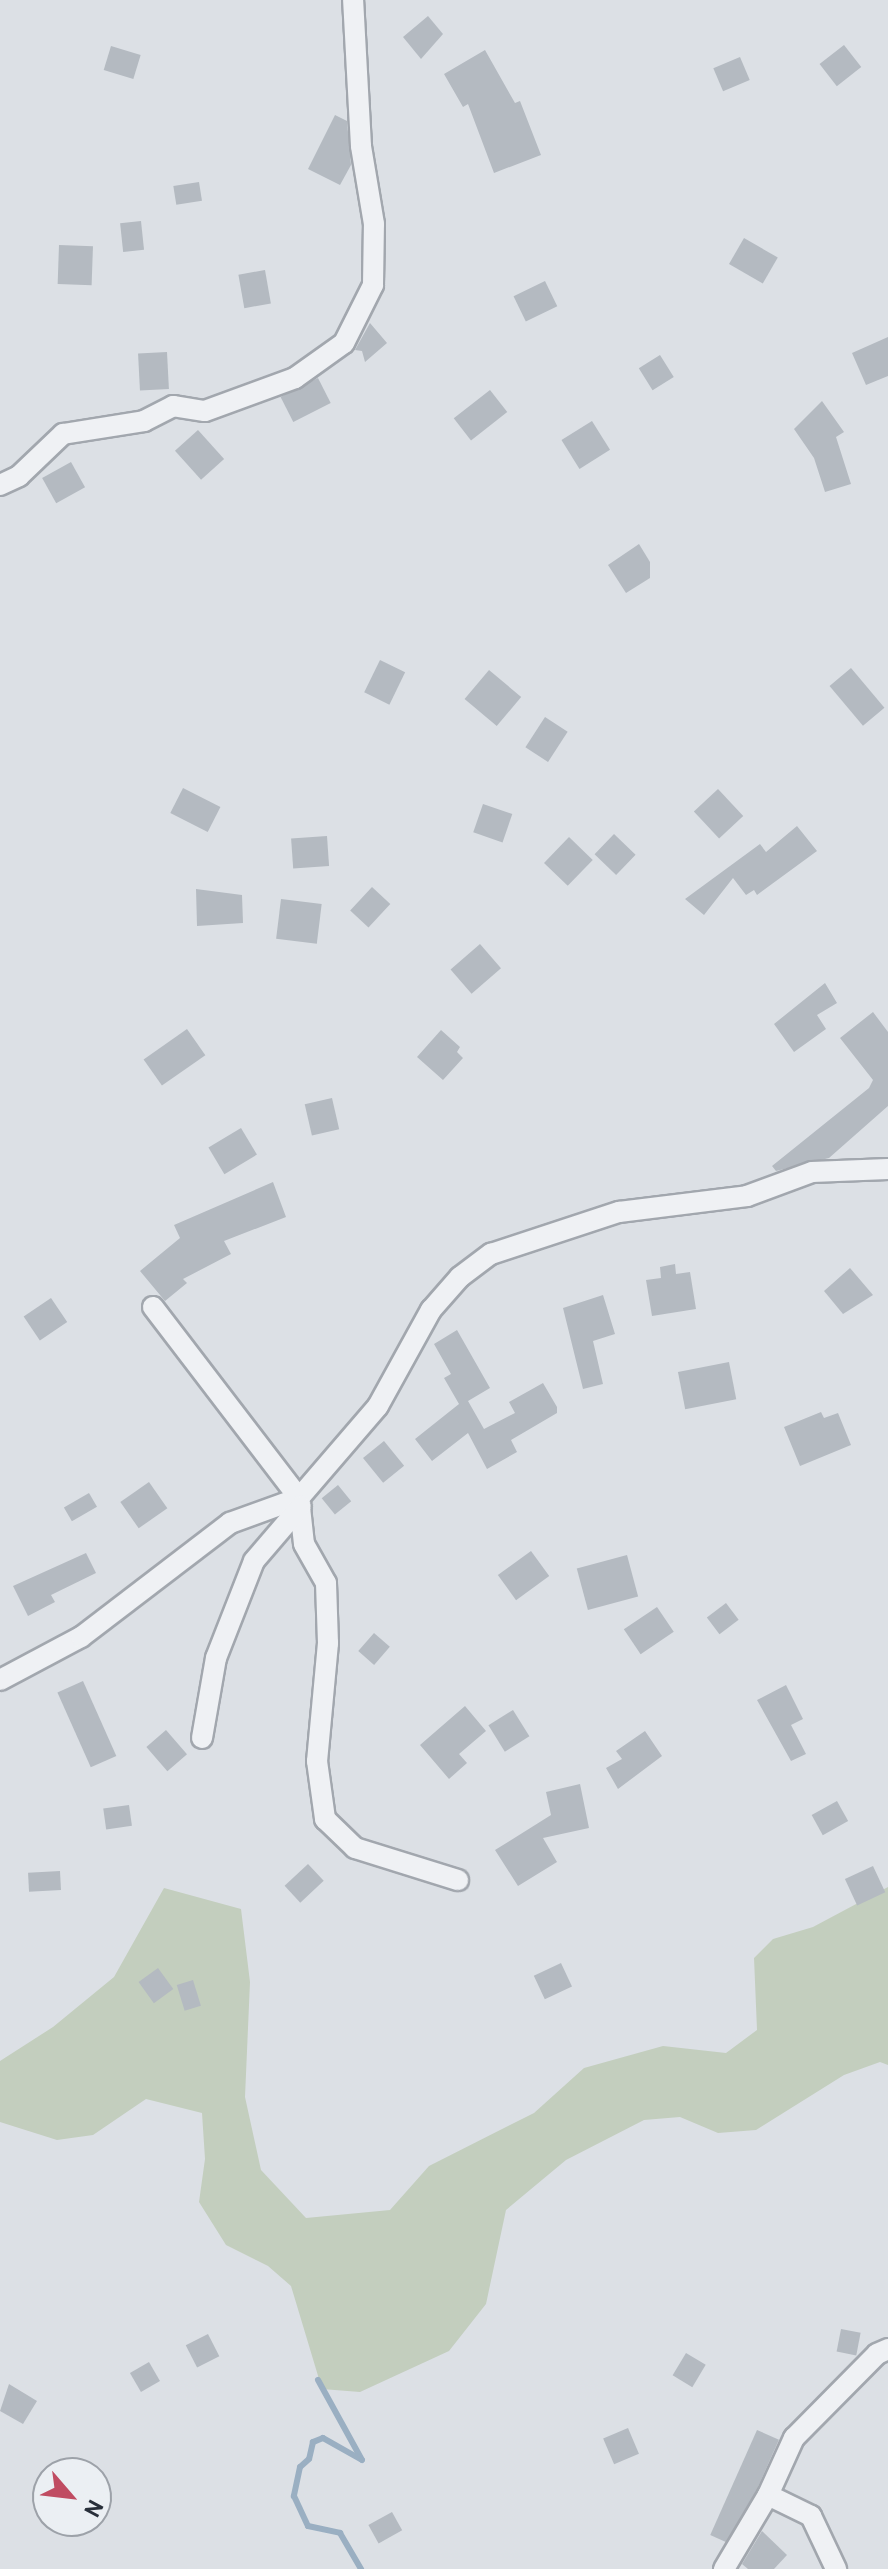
<!DOCTYPE html>
<html>
<head>
<meta charset="utf-8">
<style>
	body { margin:0 }
	#map { position:relative; width:888px; height:2569px; overflow:hidden; background:#dce0e5; font-family:Overpass,sans-serif }
	div>[style] { position:absolute }
	.green>* { inset:0; background:#c3cebe }
	.stream>* { height:6px; margin:-3px; padding:0 3px; transform-origin:3px; border-radius:3px; background:#9aafc2 }
	.building>* { inset:0; background:#b4bac1; transform-origin:0 0 }
	.roads { filter:drop-shadow(2px 0 #a2a7ae) drop-shadow(-2px 0 #a2a7ae) drop-shadow(0 2px #a2a7ae) drop-shadow(0 -2px #a2a7ae) }
	.minor>* { height:20px; margin:-10px; padding:0 10px; transform-origin:10px; border-radius:10px; background:#eff1f4 }
	span { translate:-50% -50%; white-space:nowrap; text-align:center; line-height:1.15; -webkit-text-stroke:7px #ebeff3; paint-order:stroke }
	.north { position:absolute; left:32px; top:2457px; width:80px; height:80px; box-sizing:border-box; background:#ebeff3; border:2px solid #9da2a9; border-radius:50%; rotate:118deg; font-size:22px; font-weight:700; line-height:32px; text-align:center; color:#282f3a }
	.north::after { content:''; display:block; margin:auto; width:28px; height:36px; background:#c04c62; clip-path:polygon(50% 0,100% 100%,50% 72%,0 100%) }
</style>
</head>
<body>
<div id="map">
	<div class="green">
		<div style="clip-path:polygon(888px 1887px,888px 2065px,880px 2062px,844px 2075px,756px 2130px,718px 2133px,680px 2117px,644px 2120px,566px 2160px,506px 2210px,486px 2304px,449px 2351px,360px 2392px,322px 2389px,291px 2286px,268px 2266px,226px 2245px,199px 2202px,205px 2159px,202px 2113px,146px 2099px,93px 2135px,57px 2140px,0 2122px,0 2061px,53px 2027px,114px 1977px,164px 1888px,241px 1909px,250px 1982px,245px 2097px,261px 2170px,306px 2218px,390px 2210px,429px 2166px,534px 2113px,584px 2068px,663px 2046px,726px 2053px,757px 2030px,754px 1958px,773px 1939px,813px 1927px)"></div>
	</div>
	<div class="stream">
		<div style="left:318px;top:2380px;width:91px;rotate:61.2deg"></div>
		<div style="left:362px;top:2460px;width:45px;rotate:-150.6deg"></div>
		<div style="left:323px;top:2438px;width:11px;rotate:158deg"></div>
		<div style="left:313px;top:2442px;width:17px;rotate:103deg"></div>
		<div style="left:309px;top:2459px;width:12px;rotate:138deg"></div>
		<div style="left:300px;top:2467px;width:30px;rotate:102deg"></div>
		<div style="left:294px;top:2496px;width:33px;rotate:65deg"></div>
		<div style="left:308px;top:2526px;width:33px;rotate:12deg"></div>
		<div style="left:340px;top:2533px;width:42px;rotate:59.7deg"></div>
	</div>
	<div class="building">
		<div style="clip-path:polygon(428px 16px,443px 34px,421px 59px,403px 37px)"></div>
		<div style="left:844px;top:45px;width:28px;height:31px;rotate:52deg"></div>
		<div style="left:111px;top:46px;width:31px;height:25px;rotate:17deg"></div>
		<div style="clip-path:polygon(485px 50px,515px 103px,520px 101px,541px 155px,494px 173px,468px 104px,463px 107px,444px 74px)"></div>
		<div style="left:740px;top:57px;width:25px;height:29px;rotate:67deg"></div>
		<div style="clip-path:polygon(335px 115px,347px 121px,351px 165px,340px 185px,308px 169px)"></div>
		<div style="left:199px;top:182px;width:19px;height:26px;rotate:81deg"></div>
		<div style="left:141px;top:221px;width:29px;height:21px;rotate:84deg"></div>
		<div style="left:744px;top:238px;width:39px;height:30px;rotate:30deg"></div>
		<div style="left:59px;top:245px;width:34px;height:39px;rotate:2deg"></div>
		<div style="left:265px;top:270px;width:34px;height:27px;rotate:80deg"></div>
		<div style="left:545px;top:281px;width:28px;height:35px;rotate:64deg"></div>
		<div style="clip-path:polygon(370px 323px,387px 343px,365px 362px,362px 351px,355px 350px)"></div>
		<div style="clip-path:polygon(888px 337px,888px 376px,866px 385px,852px 353px)"></div>
		<div style="left:167px;top:352px;width:37px;height:29px;rotate:87deg"></div>
		<div style="left:660px;top:355px;width:26px;height:25px;rotate:58deg"></div>
		<div style="left:318px;top:378px;width:28px;height:42px;rotate:63deg"></div>
		<div style="left:490px;top:390px;width:28px;height:46px;rotate:52deg"></div>
		<div style="clip-path:polygon(822px 401px,844px 432px,836px 437px,851px 484px,825px 492px,814px 458px,794px 429px)"></div>
		<div style="left:592px;top:421px;width:34px;height:36px;rotate:58deg"></div>
		<div style="left:198px;top:430px;width:39px;height:31px;rotate:48deg"></div>
		<div style="left:71px;top:462px;width:29px;height:33px;rotate:61deg"></div>
		<div style="clip-path:polygon(639px 544px,650px 562px,650px 578px,626px 593px,608px 565px)"></div>
		<div style="left:380px;top:660px;width:28px;height:36px;rotate:26deg"></div>
		<div style="left:851px;top:668px;width:52px;height:28px;rotate:50deg"></div>
		<div style="left:489px;top:670px;width:42px;height:38px;rotate:40deg"></div>
		<div style="left:545px;top:717px;width:27px;height:36px;rotate:33deg"></div>
		<div style="left:183px;top:788px;width:42px;height:28px;rotate:27deg"></div>
		<div style="left:718px;top:789px;width:37px;height:33px;rotate:47deg"></div>
		<div style="left:483px;top:804px;width:31px;height:30px;rotate:19deg"></div>
		<div style="clip-path:polygon(797px 826px,817px 851px,757px 895px,754px 890px,746px 895px,733px 878px,704px 915px,685px 899px,760px 844px,766px 852px)"></div>
		<div style="left:614px;top:834px;width:30px;height:28px;rotate:44deg"></div>
		<div style="left:327px;top:836px;width:30px;height:36px;rotate:86deg"></div>
		<div style="left:569px;top:837px;width:33px;height:36px;rotate:44deg"></div>
		<div style="left:372px;top:887px;width:25px;height:32px;rotate:43deg"></div>
		<div style="clip-path:polygon(196px 889px,242px 895px,243px 923px,197px 926px)"></div>
		<div style="left:281px;top:899px;width:41px;height:40px;rotate:7deg"></div>
		<div style="left:480px;top:944px;width:32px;height:39px;rotate:49deg"></div>
		<div style="clip-path:polygon(825px 983px,837px 1003px,817px 1015px,826px 1029px,794px 1052px,774px 1024px)"></div>
		<div style="clip-path:polygon(873px 1012px,888px 1032px,888px 1106px,829px 1158px,776px 1171px,772px 1166px,869px 1088px,873px 1080px,840px 1038px)"></div>
		<div style="left:187px;top:1029px;width:32px;height:53px;rotate:55deg"></div>
		<div style="clip-path:polygon(441px 1030px,460px 1047px,457px 1052px,463px 1058px,443px 1080px,417px 1057px)"></div>
		<div style="left:332px;top:1098px;width:32px;height:28px;rotate:77deg"></div>
		<div style="left:241px;top:1128px;width:31px;height:38px;rotate:59deg"></div>
		<div style="clip-path:polygon(273px 1182px,286px 1217px,224px 1241px,231px 1254px,183px 1279px,187px 1283px,165px 1301px,140px 1271px,180px 1238px,174px 1225px)"></div>
		<div style="clip-path:polygon(675px 1264px,676px 1274px,690px 1272px,696px 1309px,652px 1316px,646px 1280px,661px 1278px,660px 1267px)"></div>
		<div style="clip-path:polygon(850px 1268px,873px 1295px,843px 1314px,824px 1291px)"></div>
		<div style="clip-path:polygon(603px 1295px,615px 1334px,593px 1341px,603px 1384px,583px 1389px,563px 1308px)"></div>
		<div style="left:51px;top:1298px;width:29px;height:33px;rotate:56deg"></div>
		<div style="clip-path:polygon(457px 1330px,490px 1388px,468px 1401px,484px 1429px,515px 1413px,509px 1402px,543px 1383px,557px 1407px,557px 1413px,511px 1440px,517px 1452px,487px 1469px,468px 1433px,432px 1461px,415px 1439px,459px 1404px,444px 1378px,451px 1374px,434px 1344px)"></div>
		<div style="left:729px;top:1362px;width:38px;height:52px;rotate:79deg"></div>
		<div style="clip-path:polygon(821px 1412px,824px 1418px,838px 1413px,851px 1445px,800px 1466px,784px 1427px)"></div>
		<div style="left:384px;top:1441px;width:32px;height:27px;rotate:51deg"></div>
		<div style="left:149px;top:1482px;width:32px;height:35px;rotate:55deg"></div>
		<div style="left:338px;top:1485px;width:21px;height:21px;rotate:51deg"></div>
		<div style="left:89px;top:1493px;width:16px;height:29px;rotate:60deg"></div>
		<div style="left:531px;top:1551px;width:31px;height:41px;rotate:54deg"></div>
		<div style="clip-path:polygon(86px 1553px,96px 1573px,51px 1595px,55px 1602px,28px 1616px,13px 1586px)"></div>
		<div style="left:627px;top:1555px;width:43px;height:52px;rotate:75deg"></div>
		<div style="left:726px;top:1603px;width:21px;height:24px;rotate:53deg"></div>
		<div style="left:657px;top:1607px;width:30px;height:40px;rotate:56deg"></div>
		<div style="left:374px;top:1633px;width:21px;height:24px;rotate:41deg"></div>
		<div style="left:83px;top:1681px;width:82px;height:28px;rotate:66deg"></div>
		<div style="clip-path:polygon(786px 1685px,803px 1719px,791px 1725px,806px 1754px,791px 1761px,757px 1700px)"></div>
		<div style="clip-path:polygon(465px 1706px,486px 1731px,459px 1754px,467px 1763px,449px 1779px,420px 1745px)"></div>
		<div style="left:513px;top:1710px;width:31px;height:29px;rotate:58deg"></div>
		<div style="left:166px;top:1730px;width:32px;height:26px;rotate:49deg"></div>
		<div style="clip-path:polygon(645px 1731px,662px 1756px,618px 1789px,606px 1768px,622px 1759px,616px 1751px)"></div>
		<div style="clip-path:polygon(580px 1784px,589px 1828px,543px 1838px,557px 1862px,518px 1886px,495px 1850px,551px 1815px,546px 1792px)"></div>
		<div style="left:837px;top:1801px;width:23px;height:29px;rotate:61deg"></div>
		<div style="left:129px;top:1805px;width:21px;height:26px;rotate:82deg"></div>
		<div style="left:308px;top:1864px;width:23px;height:32px;rotate:47deg"></div>
		<div style="left:873px;top:1866px;width:29px;height:31px;rotate:65deg"></div>
		<div style="left:60px;top:1871px;width:19px;height:32px;rotate:87deg"></div>
		<div style="left:561px;top:1963px;width:26px;height:30px;rotate:65deg"></div>
		<div style="left:158px;top:1968px;width:26px;height:24px;rotate:54deg"></div>
		<div style="left:193px;top:1980px;width:27px;height:17px;rotate:73deg"></div>
		<div style="left:841px;top:2329px;width:20px;height:23px;rotate:11deg"></div>
		<div style="left:208px;top:2334px;width:25px;height:25px;rotate:63deg"></div>
		<div style="left:686px;top:2353px;width:23px;height:26px;rotate:31deg"></div>
		<div style="left:149px;top:2362px;width:22px;height:22px;rotate:60deg"></div>
		<div style="clip-path:polygon(9px 2384px,37px 2401px,23px 2424px,0 2411px)"></div>
		<div style="left:628px;top:2428px;width:28px;height:27px;rotate:67deg"></div>
		<div style="left:757px;top:2430px;width:24px;height:115px;rotate:24deg"></div>
		<div style="left:392px;top:2512px;width:21px;height:27px;rotate:61deg"></div>
		<div style="clip-path:polygon(762px 2531px,787px 2555px,774px 2569px,748px 2569px,742px 2564px)"></div>
	</div>
	<div class="roads">
		<div class="minor">
			<div style="left:0;top:485px;width:21px;rotate:-25deg"></div>
			<div style="left:19px;top:476px;width:61px;rotate:-43.7deg"></div>
			<div style="left:63px;top:434px;width:82px;rotate:-9.1deg"></div>
			<div style="left:144px;top:421px;width:33px;rotate:-27deg"></div>
			<div style="left:173px;top:406px;width:32px;rotate:9deg"></div>
			<div style="left:205px;top:411px;width:96px;rotate:-20.1deg"></div>
			<div style="left:295px;top:378px;width:60px;rotate:-35.5deg"></div>
			<div style="left:344px;top:343px;width:65px;rotate:-63.4deg"></div>
			<div style="left:373px;top:285px;width:61px;rotate:-89.1deg"></div>
			<div style="left:374px;top:224px;width:79px;rotate:-99.5deg"></div>
			<div style="left:361px;top:146px;width:146px;rotate:-93.1deg"></div>
			<div style="left:153px;top:1307px;width:240px;rotate:52.6deg"></div>
			<div style="left:299px;top:1498px;width:46px;rotate:83.8deg"></div>
			<div style="left:304px;top:1544px;width:45px;rotate:60.6deg"></div>
			<div style="left:326px;top:1583px;width:60px;rotate:88.1deg"></div>
			<div style="left:328px;top:1643px;width:119px;rotate:95.3deg"></div>
			<div style="left:317px;top:1761px;width:59px;rotate:82.1deg"></div>
			<div style="left:325px;top:1819px;width:42px;rotate:44deg"></div>
			<div style="left:355px;top:1848px;width:108px;rotate:17.3deg"></div>
			<div style="left:0;top:1680px;width:92px;rotate:-28deg"></div>
			<div style="left:81px;top:1637px;width:188px;rotate:-37.4deg"></div>
			<div style="left:230px;top:1523px;width:73px;rotate:-19.9deg"></div>
			<div style="left:299px;top:1498px;width:121px;rotate:-49.3deg"></div>
			<div style="left:378px;top:1406px;width:110px;rotate:-61.1deg"></div>
			<div style="left:431px;top:1310px;width:44px;rotate:-48.7deg"></div>
			<div style="left:460px;top:1277px;width:39px;rotate:-37deg"></div>
			<div style="left:491px;top:1254px;width:135px;rotate:-18.2deg"></div>
			<div style="left:619px;top:1212px;width:129px;rotate:-7.1deg"></div>
			<div style="left:747px;top:1196px;width:69px;rotate:-20.3deg"></div>
			<div style="left:812px;top:1172px;width:76px;rotate:-2.3deg"></div>
			<div style="left:202px;top:1738px;width:81px;rotate:-80.1deg"></div>
			<div style="left:216px;top:1658px;width:104px;rotate:-68.6deg"></div>
			<div style="left:254px;top:1561px;width:72px;rotate:-49.5deg"></div>
			<div style="left:768px;top:2495px;width:48px;rotate:26deg"></div>
			<div style="left:811px;top:2516px;width:59px;rotate:64.7deg"></div>
			<div style="left:724px;top:2569px;width:86px;rotate:-59.3deg"></div>
			<div style="left:768px;top:2495px;width:63px;rotate:-65.5deg"></div>
			<div style="left:794px;top:2438px;width:118px;rotate:-45.3deg"></div>
			<div style="left:877px;top:2354px;width:12px;rotate:-24deg"></div>
		</div>
	</div>
	<div class="north">N</div>
</div>
</body>
</html>
